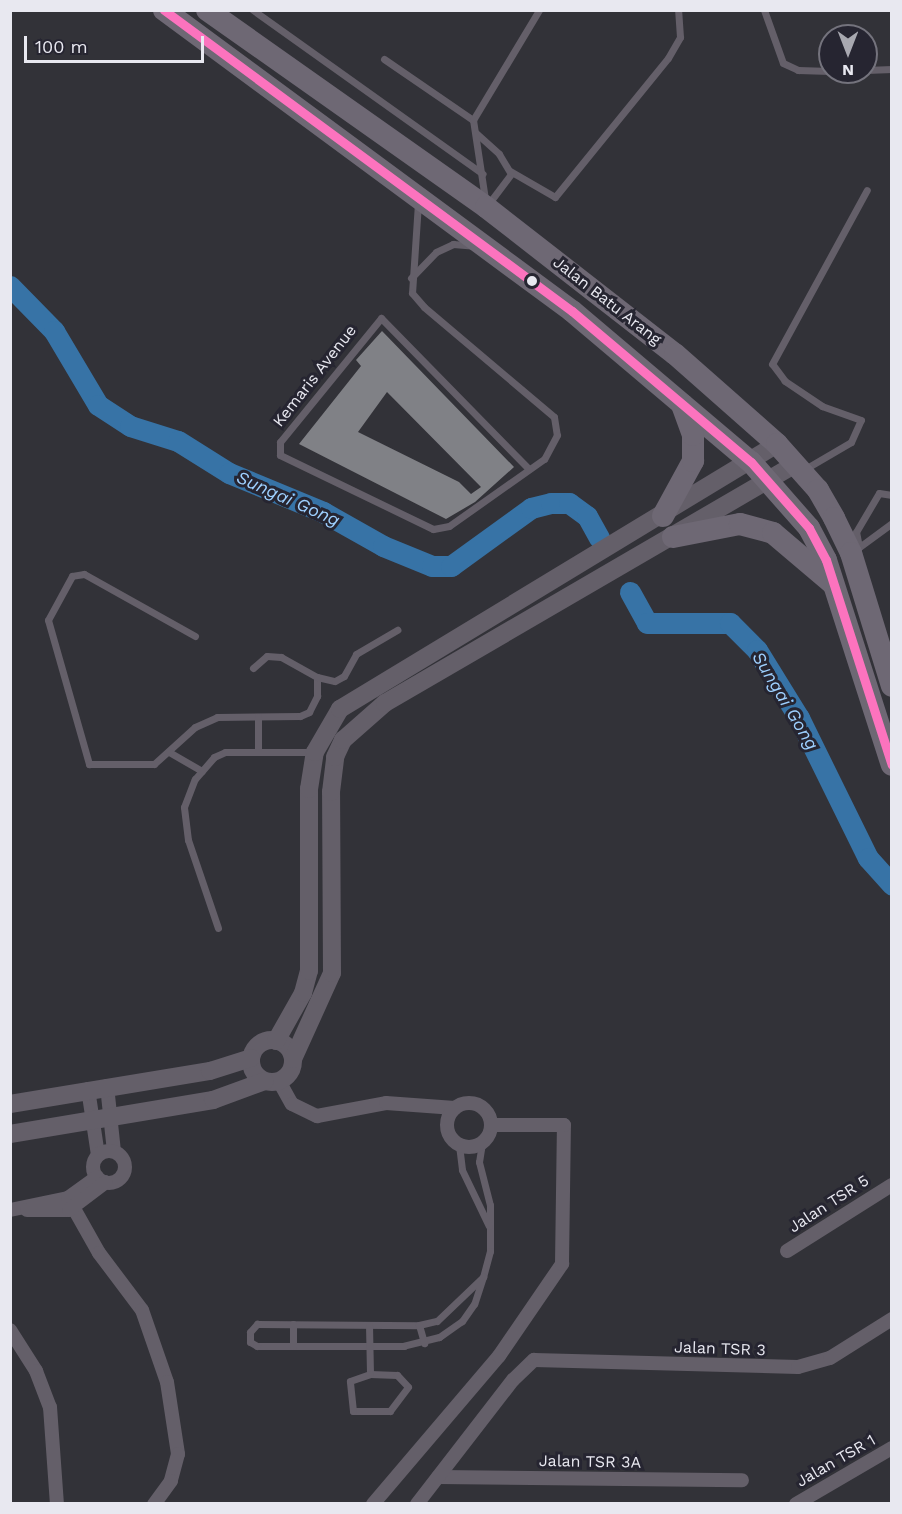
<!DOCTYPE html>
<html>
<head>
<meta charset="utf-8">
<style>
	body { margin:0 }
	#map { position:relative; width:902px; height:1514px; overflow:hidden; background:#323238; font-family:"Work Sans",sans-serif }
	div>[style] { position:absolute }
	.river>* { height:21px; margin:-10.5px; padding:0 10.5px; transform-origin:10.5px; border-radius:10.5px; background:#3773a6 }
	.building>* { inset:0; background:#808186 }
	.service>* { height:7px; margin:-3.5px; padding:0 3.5px; transform-origin:3.5px; border-radius:3.5px; background:#645f69 }
	.minor>* { height:14px; margin:-7px; padding:0 7px; transform-origin:7px; border-radius:7px; background:#645f69 }
	.minor>.ring { margin:-7px; padding:0; box-sizing:content-box; background:none; border:14px solid #645f69; border-radius:50% }
	.tertiary>* { height:18px; margin:-9px; padding:0 9px; transform-origin:9px; border-radius:9px; background:#645f69 }
	.tertiary>.ring { margin:-9px; padding:0; box-sizing:content-box; background:none; border:18px solid #645f69; border-radius:50% }
	.primary>* { height:22px; margin:-11px; padding:0 11px; transform-origin:11px; border-radius:11px; background:#6e6874 }
	.bus-1>* { height:9px; margin:-4.5px; padding:0 4.5px; transform-origin:4.5px; border-radius:4.5px; background:#fc73be }
	.dots>* { width:16px; height:16px; translate:-50% -50%; box-sizing:border-box; border:3px solid #262531; border-radius:50% }
	span { translate:-50% -50%; white-space:nowrap; text-align:center; line-height:1.15; -webkit-text-stroke:6px #262531; paint-order:stroke }
	.street-label { font-size:16px; color:#e8e8f0 }
	.water-label { font-size:18px; color:#9ed0ff; font-style:italic }
	.frame { position:absolute; inset:0; border:12px solid #e8e8f0; pointer-events:none }
	.north { position:absolute; left:818px; top:24px; width:60px; height:60px; box-sizing:border-box; background:#262531; border:2px solid #74737d; border-radius:50%; rotate:180deg; font-size:16px; font-weight:700; line-height:24px; text-align:center; color:#e8e8f0 }
	.north::after { content:''; display:block; margin:auto; width:21px; height:27px; background:#a8a8b0; clip-path:polygon(50% 0,100% 100%,50% 72%,0 100%) }
	.scale { position:absolute; left:24px; top:36px; width:180px; height:27px; box-sizing:border-box; border:3px solid #e8e8f0; border-top:0; padding-left:8px; font-size:18px; line-height:21px; white-space:nowrap; color:#e8e8f0; -webkit-text-stroke:4px #262531; paint-order:stroke }
</style>
</head>
<body>
<div id="map">
	<div class="river">
		<div style="left:10px;top:286px;width:63px;rotate:45.6deg"></div>
		<div style="left:54px;top:331px;width:86px;rotate:59.3deg"></div>
		<div style="left:98px;top:405px;width:38px;rotate:33deg"></div>
		<div style="left:130px;top:426px;width:50px;rotate:17.4deg"></div>
		<div style="left:178px;top:441px;width:60px;rotate:32.1deg"></div>
		<div style="left:229px;top:473px;width:102px;rotate:22.5deg"></div>
		<div style="left:323px;top:512px;width:69px;rotate:29.5deg"></div>
		<div style="left:383px;top:546px;width:53px;rotate:22.2deg"></div>
		<div style="left:432px;top:566px;width:19px"></div>
		<div style="left:451px;top:566px;width:99px;rotate:-35.9deg"></div>
		<div style="left:531px;top:508px;width:21px;rotate:-14deg"></div>
		<div style="left:551px;top:503px;width:18px"></div>
		<div style="left:569px;top:503px;width:22px;rotate:36deg"></div>
		<div style="left:587px;top:516px;width:25px;rotate:61deg"></div>
		<div style="left:630px;top:592px;width:35px;rotate:61deg"></div>
		<div style="left:647px;top:623px;width:83px"></div>
		<div style="left:730px;top:623px;width:38px;rotate:45deg"></div>
		<div style="left:757px;top:650px;width:80px;rotate:58.3deg"></div>
		<div style="left:799px;top:718px;width:156px;rotate:63.8deg"></div>
		<div style="left:868px;top:858px;width:36px;rotate:48deg"></div>
	</div>
	<div class="building">
		<div style="clip-path:polygon(evenodd,382px 331px,514px 467px,475px 502px,446px 519px,299px 444px,361px 366px,356px 360px,382px 331px,387px 392px,481px 487px,471px 494px,459px 482px,358px 432px,387px 392px)"></div>
	</div>
	<div class="service">
		<div style="left:253px;top:10px;width:282px;rotate:35.5deg"></div>
		<div style="left:764px;top:10px;width:56px;rotate:70.3deg"></div>
		<div style="left:783px;top:63px;width:17px;rotate:25deg"></div>
		<div style="left:798px;top:70px;width:32px;rotate:2deg"></div>
		<div style="left:384px;top:59px;width:108px;rotate:34.4deg"></div>
		<div style="left:866px;top:70px;width:26px;rotate:-2deg"></div>
		<div style="left:476px;top:133px;width:31px;rotate:42deg"></div>
		<div style="left:499px;top:154px;width:23px;rotate:59deg"></div>
		<div style="left:511px;top:174px;width:39px;rotate:127deg"></div>
		<div style="left:510px;top:171px;width:52px;rotate:30deg"></div>
		<div style="left:555px;top:197px;width:179px;rotate:-50.9deg"></div>
		<div style="left:668px;top:58px;width:24px;rotate:-60deg"></div>
		<div style="left:680px;top:37px;width:27px;rotate:-94deg"></div>
		<div style="left:485px;top:199px;width:80px;rotate:-98.6deg"></div>
		<div style="left:473px;top:120px;width:128px;rotate:-59deg"></div>
		<div style="left:418px;top:203px;width:90px;rotate:93.8deg"></div>
		<div style="left:412px;top:293px;width:18px;rotate:49deg"></div>
		<div style="left:424px;top:307px;width:170px;rotate:40.2deg"></div>
		<div style="left:554px;top:417px;width:18px;rotate:81deg"></div>
		<div style="left:557px;top:435px;width:27px;rotate:118deg"></div>
		<div style="left:544px;top:459px;width:116px;rotate:144.8deg"></div>
		<div style="left:449px;top:526px;width:16px;rotate:169deg"></div>
		<div style="left:433px;top:529px;width:170px;rotate:-154.2deg"></div>
		<div style="left:280px;top:455px;width:13px;rotate:-90deg"></div>
		<div style="left:280px;top:442px;width:160px;rotate:-50.8deg"></div>
		<div style="left:381px;top:318px;width:211px;rotate:45.6deg"></div>
		<div style="left:411px;top:278px;width:36px;rotate:-46deg"></div>
		<div style="left:436px;top:252px;width:19px;rotate:-25deg"></div>
		<div style="left:453px;top:244px;width:21px;rotate:5deg"></div>
		<div style="left:805px;top:469px;width:53px;rotate:-30.4deg"></div>
		<div style="left:851px;top:442px;width:24px;rotate:-66deg"></div>
		<div style="left:861px;top:420px;width:41px;rotate:-160.3deg"></div>
		<div style="left:822px;top:406px;width:45px;rotate:-146deg"></div>
		<div style="left:785px;top:381px;width:21px;rotate:-127deg"></div>
		<div style="left:772px;top:364px;width:198px;rotate:-61.4deg"></div>
		<div style="left:859px;top:547px;width:15px;rotate:-101deg"></div>
		<div style="left:856px;top:532px;width:45px;rotate:-59.5deg"></div>
		<div style="left:879px;top:493px;width:13px;rotate:9deg"></div>
		<div style="left:858px;top:548px;width:42px;rotate:-36.3deg"></div>
		<div style="left:195px;top:636px;width:127px;rotate:-150.8deg"></div>
		<div style="left:84px;top:574px;width:12px;rotate:171deg"></div>
		<div style="left:72px;top:576px;width:50px;rotate:118.6deg"></div>
		<div style="left:48px;top:620px;width:150px;rotate:74.1deg"></div>
		<div style="left:89px;top:764px;width:65px"></div>
		<div style="left:154px;top:764px;width:55px;rotate:-42.1deg"></div>
		<div style="left:195px;top:727px;width:24px;rotate:-24deg"></div>
		<div style="left:217px;top:717px;width:83px;rotate:-0.7deg"></div>
		<div style="left:300px;top:716px;width:10px;rotate:-24deg"></div>
		<div style="left:309px;top:712px;width:18px;rotate:-63deg"></div>
		<div style="left:317px;top:696px;width:19px;rotate:-90deg"></div>
		<div style="left:253px;top:668px;width:18px;rotate:-41deg"></div>
		<div style="left:267px;top:656px;width:14px;rotate:4deg"></div>
		<div style="left:281px;top:657px;width:41px;rotate:29.1deg"></div>
		<div style="left:317px;top:677px;width:18px;rotate:13deg"></div>
		<div style="left:335px;top:681px;width:10px;rotate:-29deg"></div>
		<div style="left:344px;top:676px;width:25px;rotate:-61deg"></div>
		<div style="left:356px;top:654px;width:48px;rotate:-30.3deg"></div>
		<div style="left:258px;top:751px;width:34px;rotate:-90deg"></div>
		<div style="left:169px;top:752px;width:38px;rotate:30deg"></div>
		<div style="left:218px;top:928px;width:93px;rotate:-108.8deg"></div>
		<div style="left:188px;top:840px;width:33px;rotate:-97deg"></div>
		<div style="left:184px;top:807px;width:30px;rotate:-69deg"></div>
		<div style="left:195px;top:779px;width:29px;rotate:-49deg"></div>
		<div style="left:214px;top:757px;width:12px;rotate:-24deg"></div>
		<div style="left:225px;top:752px;width:90px"></div>
		<div style="left:482px;top:1143px;width:19px;rotate:99deg"></div>
		<div style="left:479px;top:1162px;width:44px;rotate:75.7deg"></div>
		<div style="left:490px;top:1205px;width:46px;rotate:90deg"></div>
		<div style="left:490px;top:1251px;width:27px;rotate:105deg"></div>
		<div style="left:483px;top:1277px;width:28px;rotate:108deg"></div>
		<div style="left:474px;top:1304px;width:21px;rotate:125deg"></div>
		<div style="left:462px;top:1321px;width:28px;rotate:145deg"></div>
		<div style="left:439px;top:1337px;width:36px;rotate:166deg"></div>
		<div style="left:404px;top:1346px;width:147px;rotate:180deg"></div>
		<div style="left:257px;top:1346px;width:8px;rotate:-150deg"></div>
		<div style="left:250px;top:1342px;width:10px;rotate:-90deg"></div>
		<div style="left:250px;top:1332px;width:11px;rotate:-49deg"></div>
		<div style="left:257px;top:1324px;width:162px;rotate:0.4deg"></div>
		<div style="left:419px;top:1325px;width:18px;rotate:-13deg"></div>
		<div style="left:437px;top:1321px;width:64px;rotate:-43.7deg"></div>
		<div style="left:459px;top:1145px;width:25px;rotate:83deg"></div>
		<div style="left:462px;top:1170px;width:62px;rotate:64.3deg"></div>
		<div style="left:369px;top:1325px;width:49px;rotate:88.8deg"></div>
		<div style="left:419px;top:1325px;width:19px;rotate:74deg"></div>
		<div style="left:293px;top:1346px;width:22px;rotate:-90deg"></div>
		<div style="left:370px;top:1374px;width:27px;rotate:2deg"></div>
		<div style="left:397px;top:1375px;width:16px;rotate:47deg"></div>
		<div style="left:408px;top:1387px;width:30px;rotate:127deg"></div>
		<div style="left:390px;top:1411px;width:37px;rotate:180deg"></div>
		<div style="left:353px;top:1411px;width:30px;rotate:-96deg"></div>
		<div style="left:350px;top:1381px;width:21px;rotate:-19deg"></div>
	</div>
	<div class="minor">
		<div style="left:279px;top:1081px;width:26px;rotate:61deg"></div>
		<div style="left:292px;top:1104px;width:28px;rotate:26deg"></div>
		<div style="left:317px;top:1116px;width:70px;rotate:-10.7deg"></div>
		<div style="left:386px;top:1103px;width:69px;rotate:4.1deg"></div>
		<div style="left:107px;top:1086px;width:65px;rotate:83.9deg"></div>
		<div style="left:88px;top:1089px;width:67px;rotate:81.4deg"></div>
		<div class="ring" style="left:447px;top:1103px;width:30px;height:30px"></div>
		<div class="ring" style="left:93px;top:1151px;width:18px;height:18px"></div>
		<div style="left:68px;top:1198px;width:63px;rotate:60.6deg"></div>
		<div style="left:99px;top:1253px;width:71px;rotate:53deg"></div>
		<div style="left:142px;top:1310px;width:76px;rotate:70.9deg"></div>
		<div style="left:167px;top:1382px;width:73px;rotate:81.3deg"></div>
		<div style="left:178px;top:1454px;width:28px;rotate:105deg"></div>
		<div style="left:171px;top:1481px;width:29px;rotate:126deg"></div>
		<div style="left:10px;top:1210px;width:59px;rotate:-11.7deg"></div>
		<div style="left:68px;top:1198px;width:36px;rotate:-36deg"></div>
		<div style="left:27px;top:1210px;width:42px"></div>
		<div style="left:69px;top:1210px;width:46px;rotate:-37.1deg"></div>
		<div style="left:787px;top:1251px;width:124px;rotate:-32.2deg"></div>
		<div style="left:10px;top:1330px;width:49px;rotate:57.6deg"></div>
		<div style="left:36px;top:1371px;width:39px;rotate:69deg"></div>
		<div style="left:50px;top:1407px;width:97px;rotate:85.9deg"></div>
		<div style="left:438px;top:1477px;width:304px;rotate:0.6deg"></div>
		<div style="left:373px;top:1504px;width:194px;rotate:-49.6deg"></div>
		<div style="left:499px;top:1356px;width:112px;rotate:-55.6deg"></div>
		<div style="left:562px;top:1264px;width:139px;rotate:-89.2deg"></div>
		<div style="left:564px;top:1125px;width:73px;rotate:180deg"></div>
		<div style="left:417px;top:1504px;width:157px;rotate:-52.3deg"></div>
		<div style="left:513px;top:1380px;width:29px;rotate:-44deg"></div>
		<div style="left:534px;top:1360px;width:264px;rotate:1.5deg"></div>
		<div style="left:798px;top:1367px;width:33px;rotate:-16deg"></div>
		<div style="left:830px;top:1358px;width:73px;rotate:-32.2deg"></div>
		<div style="left:796px;top:1504px;width:111px;rotate:-30.3deg"></div>
	</div>
	<div class="tertiary">
		<div class="ring" style="left:251px;top:1040px;width:24px;height:24px"></div>
		<div style="left:276px;top:1041px;width:55px;rotate:-60.6deg"></div>
		<div style="left:303px;top:993px;width:23px;rotate:-75deg"></div>
		<div style="left:309px;top:971px;width:182px;rotate:-90deg"></div>
		<div style="left:309px;top:789px;width:37px;rotate:-81deg"></div>
		<div style="left:315px;top:752px;width:50px;rotate:-59.8deg"></div>
		<div style="left:340px;top:709px;width:511px;rotate:-31.23deg"></div>
		<div style="left:293px;top:1059px;width:94px;rotate:-65.6deg"></div>
		<div style="left:332px;top:973px;width:181px;rotate:-90.3deg"></div>
		<div style="left:331px;top:792px;width:35px;rotate:-83deg"></div>
		<div style="left:335px;top:757px;width:19px;rotate:-65deg"></div>
		<div style="left:343px;top:740px;width:56px;rotate:-41.4deg"></div>
		<div style="left:385px;top:703px;width:475px;rotate:-30.2deg"></div>
		<div style="left:10px;top:1104px;width:203px;rotate:-9.4deg"></div>
		<div style="left:210px;top:1071px;width:43px;rotate:-17.6deg"></div>
		<div style="left:10px;top:1134px;width:206px;rotate:-9.5deg"></div>
		<div style="left:213px;top:1100px;width:55px;rotate:-20.1deg"></div>
	</div>
	<div class="primary">
		<div style="left:164px;top:10px;width:507px;rotate:36.42deg"></div>
		<div style="left:572px;top:311px;width:234px;rotate:40.2deg"></div>
		<div style="left:751px;top:462px;width:88px;rotate:48.7deg"></div>
		<div style="left:809px;top:528px;width:36px;rotate:62deg"></div>
		<div style="left:826px;top:560px;width:215px;rotate:72.2deg"></div>
		<div style="left:207px;top:10px;width:342px;rotate:35.2deg"></div>
		<div style="left:486px;top:207px;width:239px;rotate:37.9deg"></div>
		<div style="left:675px;top:354px;width:136px;rotate:41.4deg"></div>
		<div style="left:777px;top:444px;width:62px;rotate:48.3deg"></div>
		<div style="left:818px;top:490px;width:32px;rotate:60deg"></div>
		<div style="left:834px;top:518px;width:39px;rotate:64deg"></div>
		<div style="left:851px;top:553px;width:139px;rotate:72.9deg"></div>
		<div style="left:663px;top:516px;width:63px;rotate:-61.4deg"></div>
		<div style="left:693px;top:461px;width:26px;rotate:-90deg"></div>
		<div style="left:693px;top:435px;width:33px;rotate:-110deg"></div>
		<div style="left:673px;top:537px;width:68px;rotate:-11deg"></div>
		<div style="left:740px;top:524px;width:34px;rotate:15deg"></div>
		<div style="left:773px;top:533px;width:77px;rotate:40.3deg"></div>
	</div>
	<div class="bus-1">
		<div style="left:164px;top:10px;width:507px;rotate:36.42deg"></div>
		<div style="left:572px;top:311px;width:234px;rotate:40.2deg"></div>
		<div style="left:751px;top:462px;width:88px;rotate:48.7deg"></div>
		<div style="left:809px;top:528px;width:36px;rotate:62deg"></div>
		<div style="left:826px;top:560px;width:215px;rotate:72.2deg"></div>
	</div>
	<div class="dots">
		<div style="left:532px;top:281px;background:#e8e8f0"></div>
	</div>
	<div class="street-label">
		<span style="left:607px;top:301px;rotate:38deg">Jalan Batu Arang</span>
		<span style="left:315px;top:376px;rotate:-52deg">Kemaris Avenue</span>
		<span style="left:829px;top:1204px;rotate:-33deg">Jalan TSR 5</span>
		<span style="left:720px;top:1349px;rotate:2deg">Jalan TSR 3</span>
		<span style="left:836px;top:1461px;rotate:-30deg">Jalan TSR 1</span>
		<span style="left:590px;top:1462px;rotate:1deg">Jalan TSR 3A</span>
	</div>
	<div class="water-label">
		<span style="left:288px;top:499px;rotate:24deg">Sungai Gong</span>
		<span style="left:785px;top:701px;rotate:59deg">Sungai Gong</span>
	</div>
	<div class="frame"></div>
	<div class="north">N</div>
	<div class="scale">100 m</div>
</div>
</body>
</html>
